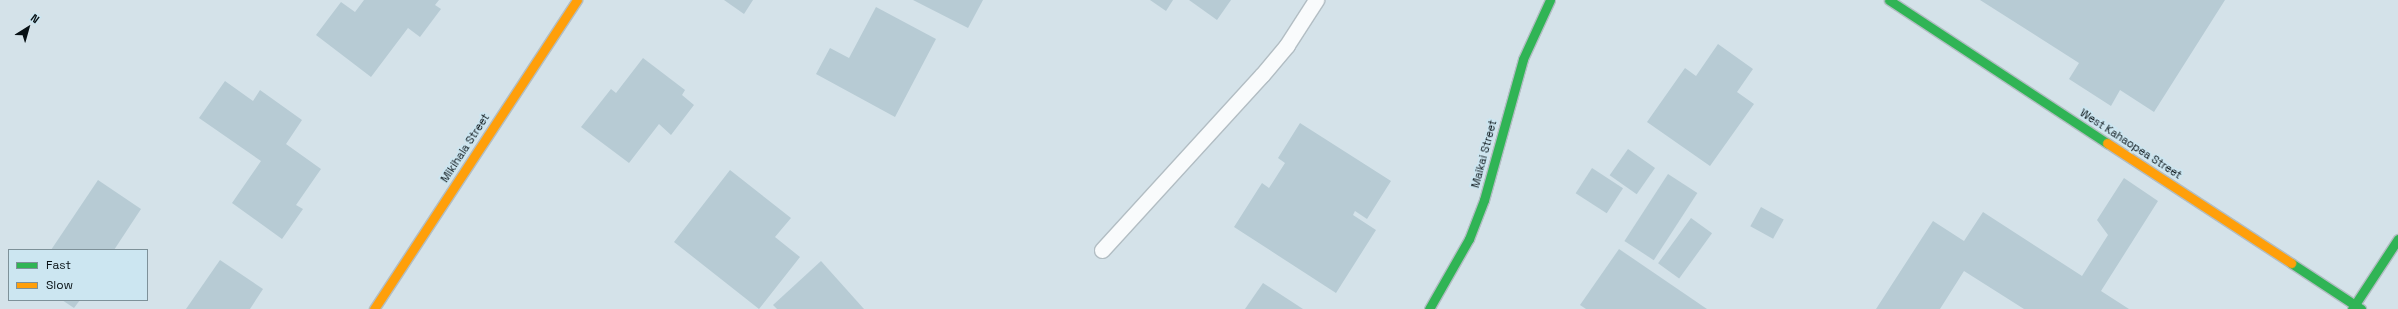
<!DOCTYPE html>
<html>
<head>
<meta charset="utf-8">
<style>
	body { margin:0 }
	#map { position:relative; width:2398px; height:309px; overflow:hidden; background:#d4e2e9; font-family:"Space Grotesk",sans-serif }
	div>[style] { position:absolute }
	.building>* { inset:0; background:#b7cbd4; transform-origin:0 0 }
	.roads { filter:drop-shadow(1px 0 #b2bdc3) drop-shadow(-1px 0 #b2bdc3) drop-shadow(0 1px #b2bdc3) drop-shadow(0 -1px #b2bdc3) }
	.lane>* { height:15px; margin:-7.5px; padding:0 7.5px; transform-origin:7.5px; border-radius:7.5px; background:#f9fbfc }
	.fast>* { height:9px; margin:-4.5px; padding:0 4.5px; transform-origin:4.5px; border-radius:4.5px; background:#30b455 }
	.slow>* { height:9px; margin:-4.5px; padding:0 4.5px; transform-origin:4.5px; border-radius:4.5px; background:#ff9f0a }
	span { translate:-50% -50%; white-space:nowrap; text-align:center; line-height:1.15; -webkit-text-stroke:3.5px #cce6f1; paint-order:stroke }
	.street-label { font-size:11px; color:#081115 }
	.legend { position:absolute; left:8px; top:249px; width:140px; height:52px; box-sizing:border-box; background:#cce6f1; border:1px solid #7e9199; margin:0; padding:5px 7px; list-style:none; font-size:12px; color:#081115 }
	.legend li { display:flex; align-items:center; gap:8px; height:20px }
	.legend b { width:20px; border:1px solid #7e9199 }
	.north { position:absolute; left:8px; top:8px; width:40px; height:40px; -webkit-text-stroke:3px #cce6f1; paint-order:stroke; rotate:37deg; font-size:11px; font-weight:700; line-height:16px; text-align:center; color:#081115 }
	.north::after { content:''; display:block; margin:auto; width:14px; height:18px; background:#081115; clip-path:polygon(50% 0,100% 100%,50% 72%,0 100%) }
</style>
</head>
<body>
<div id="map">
	<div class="building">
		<div style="clip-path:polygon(364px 0,439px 0,435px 5px,441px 9px,420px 37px,408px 28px,371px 77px,316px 35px,341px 2px,355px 12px)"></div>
		<div style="clip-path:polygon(724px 0,753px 0,744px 14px)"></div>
		<div style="clip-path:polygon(913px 0,983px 0,968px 28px)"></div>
		<div style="clip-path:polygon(1150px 0,1173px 0,1166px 11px)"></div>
		<div style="clip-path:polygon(1189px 0,1231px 0,1217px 20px)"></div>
		<div style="clip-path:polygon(1980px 0,2225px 0,2154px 112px,2120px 90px,2111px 106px,2069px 79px,2079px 63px)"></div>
		<div style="clip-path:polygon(876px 7px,936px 39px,895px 117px,816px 74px,830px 48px,849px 58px)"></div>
		<div style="clip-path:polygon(1718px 44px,1753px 69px,1737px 92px,1754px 104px,1710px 166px,1647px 122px,1685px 68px,1696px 76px)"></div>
		<div style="clip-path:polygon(643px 58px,685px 90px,682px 95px,694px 105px,671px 135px,659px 124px,629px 163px,581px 127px,611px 89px,616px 93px)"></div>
		<div style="clip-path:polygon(225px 81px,253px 101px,260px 90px,302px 120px,286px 144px,321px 169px,296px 205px,303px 209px,282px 239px,232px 203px,261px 161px,199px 118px)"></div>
		<div style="clip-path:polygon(1300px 123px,1391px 181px,1367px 219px,1355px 211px,1353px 215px,1376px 230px,1336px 293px,1234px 227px,1262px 183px,1269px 188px,1285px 163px,1278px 158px)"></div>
		<div style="left:1628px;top:149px;width:33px;height:32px;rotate:35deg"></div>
		<div style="left:1592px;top:168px;width:37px;height:30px;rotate:33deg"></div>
		<div style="clip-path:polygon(730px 170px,791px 218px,775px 237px,800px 257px,759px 309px,674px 242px)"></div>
		<div style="left:1668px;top:174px;width:35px;height:80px;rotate:33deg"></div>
		<div style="clip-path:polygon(2124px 178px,2158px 201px,2101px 291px,2129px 309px,2024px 309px,1964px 271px,1940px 309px,1876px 309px,1933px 221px,1964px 241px,1983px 212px,2082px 276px,2108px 235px,2097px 220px)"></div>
		<div style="clip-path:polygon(98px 180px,141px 209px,114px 250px,51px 250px)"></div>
		<div style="left:1761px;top:207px;width:26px;height:22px;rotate:29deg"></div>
		<div style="left:1691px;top:218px;width:26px;height:56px;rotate:36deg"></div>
		<div style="clip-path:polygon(1619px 249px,1707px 309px,1586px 309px,1580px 305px)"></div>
		<div style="clip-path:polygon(220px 260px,263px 289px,250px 309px,186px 309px)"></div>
		<div style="clip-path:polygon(821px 261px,864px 309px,777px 309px,773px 305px)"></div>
		<div style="clip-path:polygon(1263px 283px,1303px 309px,1245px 309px)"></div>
		<div style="clip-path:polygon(62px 300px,80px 300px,74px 308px)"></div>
	</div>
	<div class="roads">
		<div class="lane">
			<div style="left:1102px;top:250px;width:237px;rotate:-47.6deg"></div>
			<div style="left:1262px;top:75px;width:39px;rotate:-50deg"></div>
			<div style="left:1287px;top:45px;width:54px;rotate:-57.2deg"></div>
		</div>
		<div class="fast">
			<div style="left:1889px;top:0;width:261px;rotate:33.3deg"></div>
			<div style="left:2291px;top:263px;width:84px;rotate:33.3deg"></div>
			<div style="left:1429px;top:309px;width:81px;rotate:-60.3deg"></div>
			<div style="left:1469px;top:239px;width:42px;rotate:-69deg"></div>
			<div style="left:1484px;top:200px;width:146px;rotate:-74.5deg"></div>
			<div style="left:1523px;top:59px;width:65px;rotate:-65.4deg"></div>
			<div style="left:2352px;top:309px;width:84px;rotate:-56.7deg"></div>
		</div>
		<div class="slow">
			<div style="left:2107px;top:143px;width:220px;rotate:33.1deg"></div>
			<div style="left:374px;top:309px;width:370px;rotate:-56.7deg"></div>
		</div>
	</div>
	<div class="street-label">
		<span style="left:2131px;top:144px;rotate:33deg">West Kahaopea Street</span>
		<span style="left:465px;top:148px;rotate:-57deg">Mikihala Street</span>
		<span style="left:1484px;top:154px;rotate:-75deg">Maikai Street</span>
	</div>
	<ul class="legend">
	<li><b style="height:5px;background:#30b455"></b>Fast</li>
	<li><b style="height:5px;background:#ff9f0a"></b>Slow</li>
	</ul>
	<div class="north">N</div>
</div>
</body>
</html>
